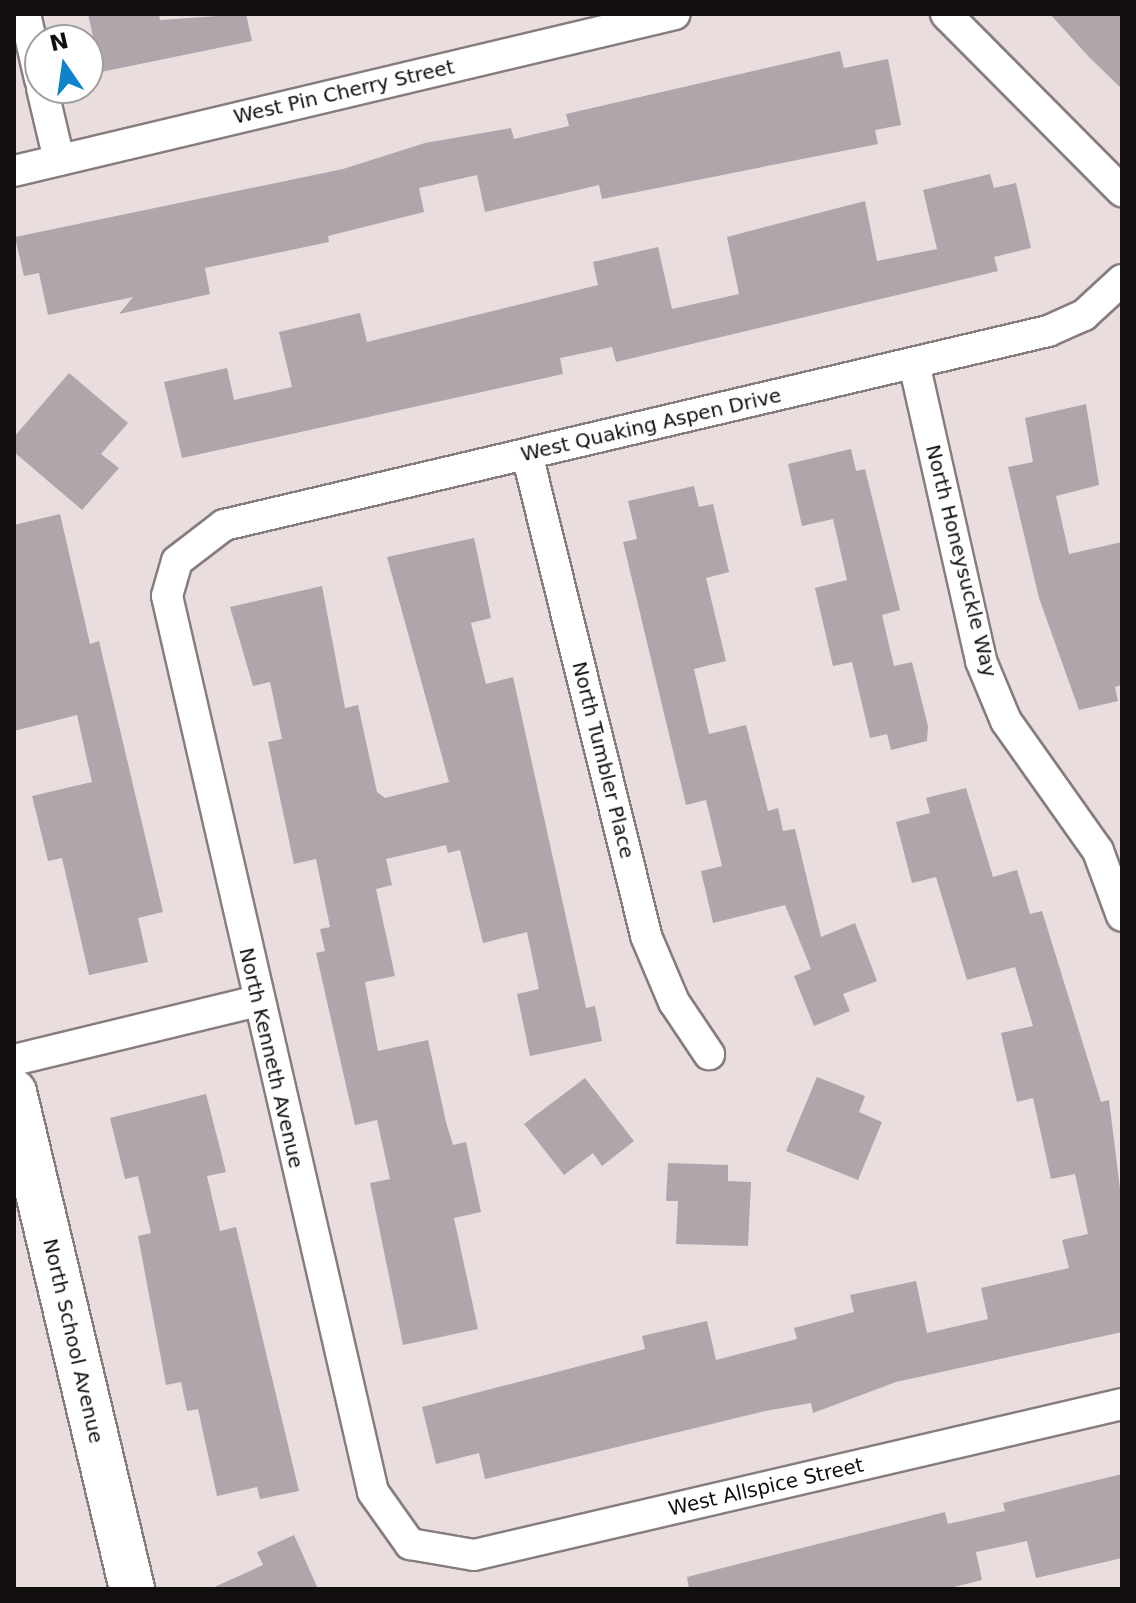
<!DOCTYPE html>
<html>
<head>
<meta charset="utf-8">
<style>
	body { margin:0 }
	#map { position:relative; width:1136px; height:1603px; overflow:hidden; background:#e9ddde; font-family:"DejaVu Sans",sans-serif }
	div>[style] { position:absolute }
	.building>* { inset:0; background:#afa5ab }
	.roads { filter:drop-shadow(2px 0 #877c7e) drop-shadow(-2px 0 #877c7e) drop-shadow(0 2px #877c7e) drop-shadow(0 -2px #877c7e) }
	.street>* { height:30px; margin:-15px; padding:0 15px; transform-origin:15px; border-radius:15px; background:#fff }
	.secondary>* { height:44px; margin:-22px; padding:0 22px; transform-origin:22px; border-radius:22px; background:#fff }
	span { translate:-50% -50%; white-space:nowrap; text-align:center; line-height:1.15; -webkit-text-stroke:6px #fff; paint-order:stroke }
	.street-label { font-size:20px; color:#120e0e }
	.frame { position:absolute; inset:0; border:16px solid #120e0e; pointer-events:none }
	.north { position:absolute; left:24px; top:24px; width:80px; height:80px; box-sizing:border-box; background:#fff; border:2px solid #a09f9f; border-radius:50%; rotate:347deg; font-size:22px; font-weight:700; line-height:32px; text-align:center; color:#120e0e }
	.north::after { content:''; display:block; margin:auto; width:28px; height:36px; background:#0e83cb; clip-path:polygon(50% 0,100% 100%,50% 72%,0 100%) }
</style>
</head>
<body>
<div id="map">
	<div class="building">
		<div style="clip-path:polygon(88px 14px,159px 14px,160px 20px,246px 14px,252px 41px,101px 72px)"></div>
		<div style="clip-path:polygon(1050px 14px,1122px 14px,1122px 89px,1088px 56px)"></div>
		<div style="clip-path:polygon(840px 51px,844px 68px,888px 59px,901px 125px,875px 130px,878px 144px,602px 199px,599px 185px,485px 212px,477px 175px,419px 188px,424px 212px,328px 236px,329px 242px,205px 268px,210px 294px,119px 314px,133px 297px,48px 315px,39px 273px,24px 276px,15px 237px,343px 169px,425px 143px,511px 128px,514px 139px,569px 126px,566px 114px)"></div>
		<div style="clip-path:polygon(990px 174px,994px 188px,1016px 183px,1031px 248px,994px 257px,998px 271px,616px 362px,612px 347px,560px 358px,563px 374px,182px 458px,164px 382px,227px 368px,234px 400px,292px 387px,279px 332px,360px 313px,367px 342px,598px 285px,593px 262px,658px 247px,672px 309px,739px 294px,727px 237px,865px 201px,877px 261px,937px 249px,923px 190px)"></div>
		<div style="clip-path:polygon(69px 373px,128px 423px,101px 454px,119px 468px,82px 510px,14px 452px,14px 437px)"></div>
		<div style="clip-path:polygon(1086px 404px,1099px 485px,1056px 496px,1069px 554px,1122px 542px,1122px 685px,1115px 687px,1118px 701px,1079px 710px,1039px 598px,1008px 467px,1033px 462px,1025px 418px)"></div>
		<div style="clip-path:polygon(851px 449px,856px 471px,865px 469px,900px 610px,882px 615px,894px 666px,912px 662px,928px 726px,927px 741px,891px 750px,887px 734px,870px 738px,852px 662px,833px 666px,815px 588px,847px 580px,833px 519px,802px 526px,788px 464px)"></div>
		<div style="clip-path:polygon(694px 486px,699px 507px,713px 504px,729px 572px,706px 578px,726px 661px,694px 669px,709px 734px,746px 725px,768px 811px,778px 808px,783px 831px,795px 829px,821px 937px,855px 923px,877px 981px,843px 994px,850px 1011px,814px 1026px,794px 976px,811px 969px,785px 905px,713px 923px,701px 871px,722px 866px,706px 800px,686px 805px,623px 542px,637px 539px,628px 501px)"></div>
		<div style="clip-path:polygon(60px 514px,90px 644px,99px 641px,163px 912px,138px 918px,148px 962px,89px 975px,62px 858px,48px 861px,32px 796px,92px 782px,77px 715px,14px 731px,14px 525px)"></div>
		<div style="clip-path:polygon(474px 538px,491px 618px,471px 623px,486px 684px,513px 677px,586px 1008px,595px 1006px,602px 1041px,530px 1056px,517px 994px,539px 989px,527px 932px,483px 943px,460px 850px,448px 853px,446px 845px,386px 859px,392px 885px,376px 889px,395px 976px,365px 982px,378px 1051px,428px 1040px,446px 1122px,453px 1145px,466px 1142px,481px 1212px,454px 1218px,478px 1329px,403px 1345px,370px 1183px,390px 1179px,377px 1120px,355px 1125px,316px 953px,325px 951px,320px 929px,330px 927px,316px 859px,294px 864px,268px 742px,282px 739px,270px 682px,253px 686px,230px 607px,322px 586px,345px 708px,358px 705px,377px 792px,385px 798px,449px 782px,387px 557px)"></div>
		<div style="clip-path:polygon(966px 788px,993px 877px,1017px 870px,1030px 914px,1042px 911px,1101px 1102px,1109px 1100px,1122px 1205px,1122px 1332px,896px 1382px,813px 1413px,811px 1403px,765px 1411px,485px 1479px,479px 1453px,436px 1464px,422px 1407px,645px 1349px,642px 1336px,707px 1321px,716px 1360px,797px 1339px,794px 1328px,854px 1312px,850px 1295px,916px 1281px,927px 1333px,988px 1319px,981px 1288px,1069px 1268px,1062px 1240px,1088px 1234px,1075px 1174px,1051px 1179px,1033px 1098px,1017px 1102px,1001px 1033px,1033px 1026px,1015px 967px,967px 980px,936px 877px,912px 883px,896px 822px,930px 813px,926px 798px)"></div>
		<div style="clip-path:polygon(817px 1077px,865px 1096px,859px 1112px,882px 1122px,858px 1180px,786px 1151px)"></div>
		<div style="clip-path:polygon(585px 1078px,634px 1141px,602px 1166px,593px 1153px,564px 1175px,524px 1124px)"></div>
		<div style="clip-path:polygon(206px 1094px,226px 1172px,207px 1176px,220px 1231px,236px 1227px,299px 1491px,260px 1499px,257px 1487px,217px 1496px,198px 1409px,187px 1411px,181px 1382px,166px 1385px,138px 1236px,151px 1233px,138px 1176px,125px 1179px,110px 1118px)"></div>
		<div style="clip-path:polygon(668px 1163px,728px 1165px,728px 1181px,751px 1182px,748px 1246px,676px 1244px,678px 1201px,666px 1201px)"></div>
		<div style="clip-path:polygon(1122px 1474px,1122px 1558px,1036px 1578px,1027px 1541px,976px 1552px,982px 1580px,946px 1589px,689px 1589px,687px 1577px,945px 1512px,948px 1524px,1005px 1511px,1003px 1503px)"></div>
		<div style="clip-path:polygon(294px 1535px,318px 1589px,210px 1589px,263px 1565px,257px 1552px)"></div>
	</div>
	<div class="roads">
		<div class="street">
			<div style="left:25px;top:14px;width:67px;rotate:77deg"></div>
			<div style="left:946px;top:14px;width:250px;rotate:45.2deg"></div>
			<div style="left:42px;top:88px;width:74px;rotate:76.7deg"></div>
			<div style="left:14px;top:171px;width:679px;rotate:-13.36deg"></div>
			<div style="left:1122px;top:280px;width:52px;rotate:137.4deg"></div>
			<div style="left:1084px;top:315px;width:39px;rotate:156deg"></div>
			<div style="left:1048px;top:331px;width:847px;rotate:166.75deg"></div>
			<div style="left:224px;top:525px;width:59px;rotate:142.5deg"></div>
			<div style="left:177px;top:561px;width:36px;rotate:106deg"></div>
			<div style="left:167px;top:596px;width:919px;rotate:77.05deg"></div>
			<div style="left:373px;top:1492px;width:64px;rotate:54.6deg"></div>
			<div style="left:410px;top:1544px;width:65px;rotate:9.8deg"></div>
			<div style="left:474px;top:1555px;width:665px;rotate:-13.12deg"></div>
			<div style="left:914px;top:363px;width:305px;rotate:77.3deg"></div>
			<div style="left:981px;top:661px;width:65px;rotate:67.4deg"></div>
			<div style="left:1006px;top:721px;width:159px;rotate:54.7deg"></div>
			<div style="left:1098px;top:851px;width:69px;rotate:69.7deg"></div>
			<div style="left:527px;top:454px;width:496px;rotate:76.1deg"></div>
			<div style="left:646px;top:936px;width:72px;rotate:67deg"></div>
			<div style="left:674px;top:1002px;width:63px;rotate:56.1deg"></div>
			<div style="left:14px;top:1060px;width:251px;rotate:-13.6deg"></div>
		</div>
		<div class="secondary">
			<div style="left:14px;top:1092px;width:511px;rotate:76.64deg"></div>
		</div>
	</div>
	<div class="street-label">
		<span style="left:344px;top:92px;rotate:-13deg">West Pin Cherry Street</span>
		<span style="left:651px;top:425px;rotate:-13deg">West Quaking Aspen Drive</span>
		<span style="left:961px;top:561px;rotate:76deg">North Honeysuckle Way</span>
		<span style="left:603px;top:760px;rotate:76deg">North Tumbler Place</span>
		<span style="left:271px;top:1058px;rotate:77deg">North Kenneth Avenue</span>
		<span style="left:73px;top:1341px;rotate:77deg">North School Avenue</span>
		<span style="left:766px;top:1487px;rotate:-13deg">West Allspice Street</span>
	</div>
	<div class="frame"></div>
	<div class="north">N</div>
</div>
</body>
</html>
